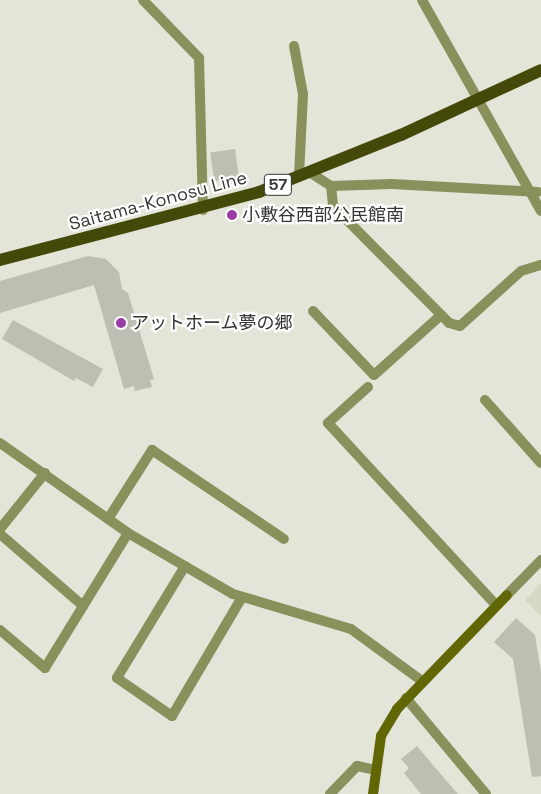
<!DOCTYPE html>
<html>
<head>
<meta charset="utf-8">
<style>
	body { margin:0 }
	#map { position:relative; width:541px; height:794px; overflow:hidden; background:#e3e5d8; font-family:"Space Grotesk","Noto Sans JP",sans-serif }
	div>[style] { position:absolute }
	.built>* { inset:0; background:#d6d9c5 }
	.building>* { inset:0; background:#bdbfb2; transform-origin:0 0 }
	.lane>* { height:10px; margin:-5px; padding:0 5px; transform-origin:5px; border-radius:5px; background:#8a905c }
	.street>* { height:10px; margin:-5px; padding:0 5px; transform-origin:5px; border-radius:5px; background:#8a905c }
	.secondary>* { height:10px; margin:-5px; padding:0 5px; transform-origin:5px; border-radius:5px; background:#616704 }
	.primary>* { height:12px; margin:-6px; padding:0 6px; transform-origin:6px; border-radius:6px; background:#444808 }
	.dots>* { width:14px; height:14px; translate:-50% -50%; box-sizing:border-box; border:2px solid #fff; border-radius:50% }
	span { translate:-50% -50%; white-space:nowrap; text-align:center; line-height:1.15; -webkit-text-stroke:4.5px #fff; paint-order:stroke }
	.shield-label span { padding:1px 4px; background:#fff; border:1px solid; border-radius:4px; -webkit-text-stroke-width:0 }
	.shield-label { font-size:16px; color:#363732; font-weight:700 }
	.street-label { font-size:18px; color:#363732 }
	.poi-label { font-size:18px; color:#363732 }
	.left { translate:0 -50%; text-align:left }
</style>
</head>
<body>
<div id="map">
	<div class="built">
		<div style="clip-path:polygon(541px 583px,541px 616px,525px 600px)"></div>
	</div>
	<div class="building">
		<div style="left:235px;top:149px;width:29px;height:25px;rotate:82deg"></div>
		<div style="clip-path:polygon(88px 256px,106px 259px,119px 272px,122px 289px,128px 293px,154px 379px,150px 380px,152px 387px,135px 391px,134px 386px,124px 389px,94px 285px,0 313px,0 281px)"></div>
		<div style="clip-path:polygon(13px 320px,103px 369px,93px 387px,76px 378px,74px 381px,2px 339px)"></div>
		<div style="clip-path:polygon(516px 618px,535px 635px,541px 672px,541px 776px,532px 777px,513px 659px,494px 642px)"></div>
		<div style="clip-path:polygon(417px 746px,433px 765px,458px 794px,421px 794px,404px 773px,409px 768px,401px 759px)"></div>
	</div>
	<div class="lane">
		<div style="left:294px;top:46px;width:49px;rotate:79.4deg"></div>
		<div style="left:303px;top:94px;width:83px;rotate:92.8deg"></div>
		<div style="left:368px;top:387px;width:54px;rotate:138deg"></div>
		<div style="left:328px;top:423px;width:248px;rotate:47.3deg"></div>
		<div style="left:108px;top:519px;width:82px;rotate:-57.5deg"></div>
		<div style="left:152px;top:450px;width:159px;rotate:34deg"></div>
		<div style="left:406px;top:698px;width:125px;rotate:50.2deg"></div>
	</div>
	<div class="street">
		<div style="left:143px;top:0;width:81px;rotate:46deg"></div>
		<div style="left:199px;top:58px;width:152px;rotate:88.5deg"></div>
		<div style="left:422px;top:0;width:242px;rotate:60.6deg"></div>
		<div style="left:311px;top:173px;width:24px;rotate:33deg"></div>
		<div style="left:331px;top:186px;width:61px;rotate:-1.9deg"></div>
		<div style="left:392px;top:184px;width:146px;rotate:3.1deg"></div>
		<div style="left:331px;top:186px;width:20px;rotate:84deg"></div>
		<div style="left:333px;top:206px;width:165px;rotate:45.2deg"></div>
		<div style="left:449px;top:323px;width:11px;rotate:15deg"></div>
		<div style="left:460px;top:326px;width:82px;rotate:-42deg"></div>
		<div style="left:521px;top:271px;width:21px;rotate:-17deg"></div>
		<div style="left:313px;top:311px;width:88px;rotate:46.4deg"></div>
		<div style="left:374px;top:375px;width:90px;rotate:-41.8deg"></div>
		<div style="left:485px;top:400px;width:84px;rotate:48.4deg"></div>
		<div style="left:0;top:443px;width:156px;rotate:35.1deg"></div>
		<div style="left:128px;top:533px;width:121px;rotate:30.2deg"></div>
		<div style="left:233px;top:594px;width:123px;rotate:16.5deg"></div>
		<div style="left:351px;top:629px;width:88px;rotate:36.2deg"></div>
		<div style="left:0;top:529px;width:72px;rotate:-51.2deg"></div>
		<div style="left:0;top:534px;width:110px;rotate:40.9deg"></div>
		<div style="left:185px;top:566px;width:131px;rotate:121.3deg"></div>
		<div style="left:117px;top:678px;width:67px;rotate:34.6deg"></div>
		<div style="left:172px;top:716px;width:138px;rotate:-59.5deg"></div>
		<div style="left:507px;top:595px;width:49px;rotate:-45.8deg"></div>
		<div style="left:0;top:630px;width:59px;rotate:40.2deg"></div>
		<div style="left:45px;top:668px;width:158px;rotate:-58.4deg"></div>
		<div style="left:330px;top:794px;width:39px;rotate:-46deg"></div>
		<div style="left:357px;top:766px;width:19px;rotate:12deg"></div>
	</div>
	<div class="secondary">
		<div style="left:373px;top:794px;width:59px;rotate:-82.1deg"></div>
		<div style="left:381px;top:736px;width:31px;rotate:-59deg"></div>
		<div style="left:397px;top:709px;width:158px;rotate:-46deg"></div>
	</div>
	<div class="primary">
		<div style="left:0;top:260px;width:268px;rotate:-14.7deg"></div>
		<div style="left:259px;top:192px;width:153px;rotate:-21.9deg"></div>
		<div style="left:401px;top:135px;width:154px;rotate:-24.9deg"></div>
	</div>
	<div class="dots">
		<div style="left:232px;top:215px;background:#9a3ca5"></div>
		<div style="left:121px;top:323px;background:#9a3ca5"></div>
	</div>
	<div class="shield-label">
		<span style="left:278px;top:185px">57</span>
	</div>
	<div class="street-label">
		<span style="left:158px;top:201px;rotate:-15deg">Saitama-Konosu Line</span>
	</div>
	<div class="poi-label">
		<span class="left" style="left:242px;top:215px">小敷谷西部公民館南</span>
		<span class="left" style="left:131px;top:323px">アットホーム夢の郷</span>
	</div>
</div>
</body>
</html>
